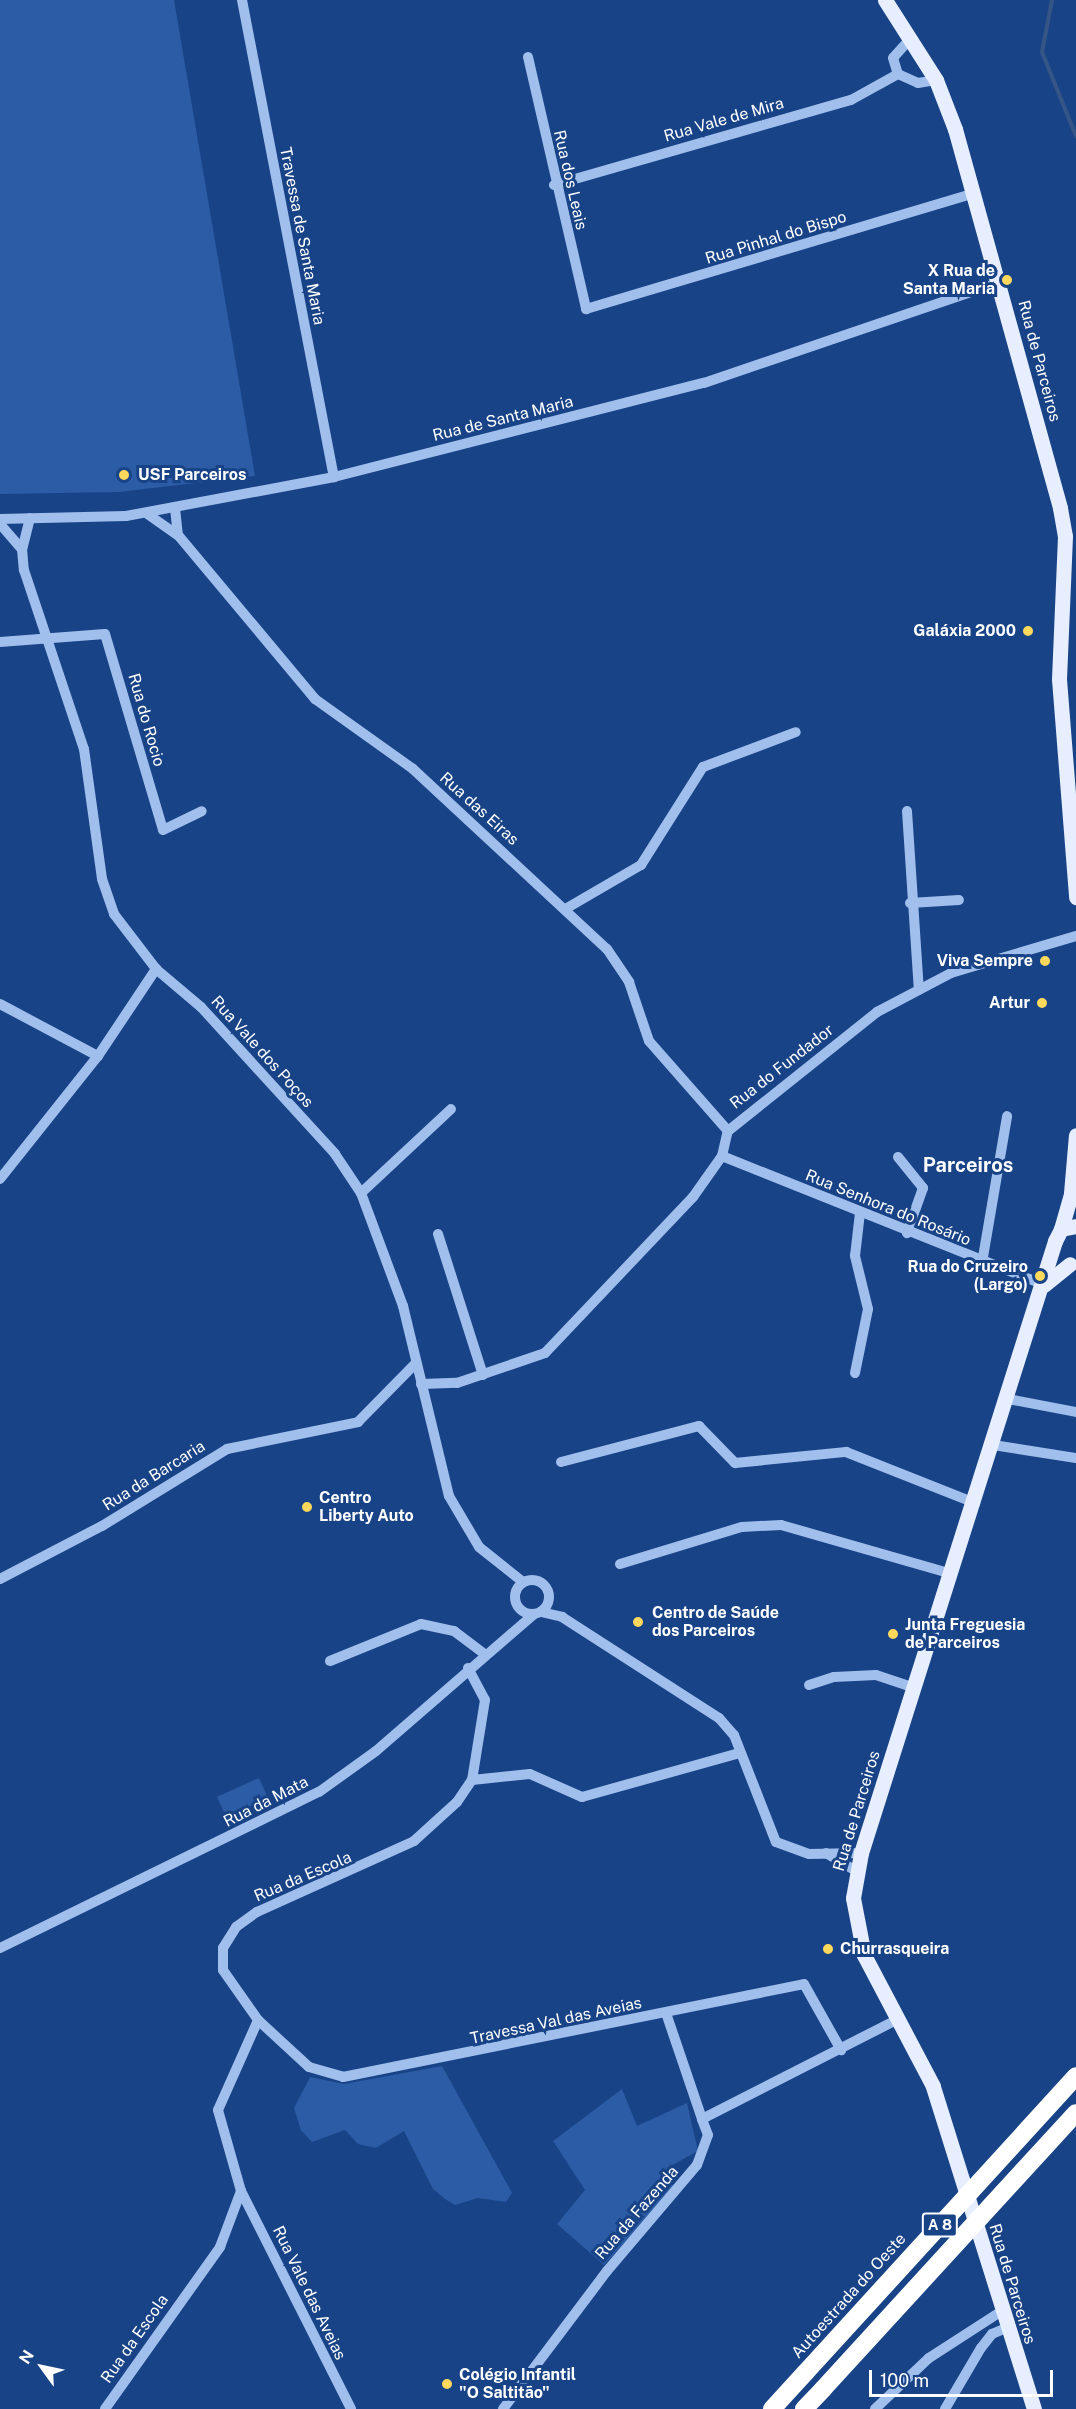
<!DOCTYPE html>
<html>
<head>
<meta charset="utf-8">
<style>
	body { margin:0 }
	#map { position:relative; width:1076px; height:2409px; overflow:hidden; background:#194387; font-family:"Public Sans",sans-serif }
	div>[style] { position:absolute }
	.green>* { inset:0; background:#2b5ca5; transform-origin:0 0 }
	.stream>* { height:4px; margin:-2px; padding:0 2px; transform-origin:2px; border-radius:2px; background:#355587 }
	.minor>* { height:10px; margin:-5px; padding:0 5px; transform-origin:5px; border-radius:5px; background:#a0bfed }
	.minor>.ring { margin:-5px; padding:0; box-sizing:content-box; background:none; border:10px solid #a0bfed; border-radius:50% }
	.major>* { height:15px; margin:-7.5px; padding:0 7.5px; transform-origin:7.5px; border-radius:7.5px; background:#e6eeff }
	.highway>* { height:18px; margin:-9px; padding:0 9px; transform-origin:9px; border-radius:9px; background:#fff }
	.highway-bridge>* { height:18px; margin:-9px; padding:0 9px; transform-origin:9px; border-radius:9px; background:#fff }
	.dots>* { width:16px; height:16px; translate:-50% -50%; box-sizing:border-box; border:3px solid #194387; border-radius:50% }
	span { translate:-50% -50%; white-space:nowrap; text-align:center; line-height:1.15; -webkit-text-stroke:6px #194387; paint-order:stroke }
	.shield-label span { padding:2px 4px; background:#194387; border:2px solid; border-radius:4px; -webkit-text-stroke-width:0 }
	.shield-label { font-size:15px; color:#fff; font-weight:700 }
	.street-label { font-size:16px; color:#fff }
	.poi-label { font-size:16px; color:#fff; font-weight:700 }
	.right { translate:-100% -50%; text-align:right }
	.left { translate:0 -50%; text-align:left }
	.quarter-label { font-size:20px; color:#fff; font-weight:700 }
	.north { position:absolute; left:12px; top:2337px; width:60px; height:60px; -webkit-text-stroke:4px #194387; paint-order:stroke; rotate:303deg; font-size:16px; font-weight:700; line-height:24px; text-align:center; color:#fff }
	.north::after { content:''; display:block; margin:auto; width:21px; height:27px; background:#fff; clip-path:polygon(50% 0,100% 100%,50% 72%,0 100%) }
	.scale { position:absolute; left:869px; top:2370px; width:184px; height:27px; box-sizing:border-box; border:3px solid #fff; border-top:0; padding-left:8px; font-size:18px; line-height:21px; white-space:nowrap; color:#fff; -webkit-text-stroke:4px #194387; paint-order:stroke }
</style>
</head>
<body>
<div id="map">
	<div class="green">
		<div style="clip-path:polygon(0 0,174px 0,255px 476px,119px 492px,0 494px)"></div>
		<div style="left:259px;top:1778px;width:22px;height:46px;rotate:66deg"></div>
		<div style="clip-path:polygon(442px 2066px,512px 2193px,506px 2202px,478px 2198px,455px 2205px,445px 2199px,433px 2189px,404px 2131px,376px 2148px,358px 2144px,345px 2130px,312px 2142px,301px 2130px,294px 2108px,310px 2077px,344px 2084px)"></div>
		<div style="clip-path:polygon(622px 2089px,637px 2126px,687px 2103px,698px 2151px,667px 2168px,674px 2188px,604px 2265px,557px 2224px,585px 2190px,553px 2141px)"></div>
	</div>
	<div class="stream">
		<div style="left:1052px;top:0;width:53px;rotate:100.9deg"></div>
		<div style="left:1042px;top:52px;width:91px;rotate:68deg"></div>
	</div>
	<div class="minor">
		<div style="left:242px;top:0;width:486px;rotate:79.1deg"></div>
		<div style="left:910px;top:39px;width:25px;rotate:132deg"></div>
		<div style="left:893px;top:58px;width:17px;rotate:73deg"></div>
		<div style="left:898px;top:74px;width:22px;rotate:24deg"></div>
		<div style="left:918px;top:83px;width:18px;rotate:-9deg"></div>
		<div style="left:528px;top:57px;width:259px;rotate:77deg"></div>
		<div style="left:586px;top:309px;width:405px;rotate:-16.6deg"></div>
		<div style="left:554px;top:185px;width:309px;rotate:-16deg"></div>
		<div style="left:851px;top:100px;width:54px;rotate:-29deg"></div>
		<div style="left:175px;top:508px;width:27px;rotate:84deg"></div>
		<div style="left:146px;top:513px;width:39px;rotate:35deg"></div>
		<div style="left:178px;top:535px;width:214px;rotate:50.1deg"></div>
		<div style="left:315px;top:699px;width:120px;rotate:35.5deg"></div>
		<div style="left:413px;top:769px;width:265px;rotate:42.9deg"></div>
		<div style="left:607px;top:949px;width:40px;rotate:56deg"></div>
		<div style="left:629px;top:982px;width:62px;rotate:71.3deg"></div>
		<div style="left:649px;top:1041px;width:120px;rotate:48.7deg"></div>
		<div style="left:30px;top:518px;width:32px;rotate:104deg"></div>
		<div style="left:22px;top:549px;width:21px;rotate:85deg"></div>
		<div style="left:24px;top:570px;width:189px;rotate:71.5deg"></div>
		<div style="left:84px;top:749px;width:131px;rotate:82.1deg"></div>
		<div style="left:102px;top:879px;width:37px;rotate:71deg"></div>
		<div style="left:114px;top:914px;width:69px;rotate:52.6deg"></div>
		<div style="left:156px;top:969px;width:59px;rotate:40.2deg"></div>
		<div style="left:201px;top:1007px;width:199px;rotate:47.6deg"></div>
		<div style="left:335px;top:1154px;width:47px;rotate:56.3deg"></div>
		<div style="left:361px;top:1193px;width:121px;rotate:69.6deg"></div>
		<div style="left:403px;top:1306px;width:195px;rotate:76.4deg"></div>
		<div style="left:449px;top:1496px;width:59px;rotate:59.5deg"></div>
		<div style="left:479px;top:1547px;width:56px;rotate:38.5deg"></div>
		<div style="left:0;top:519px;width:126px;rotate:-1.4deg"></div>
		<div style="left:126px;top:516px;width:212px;rotate:-10.6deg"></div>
		<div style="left:334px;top:477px;width:382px;rotate:-14.3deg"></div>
		<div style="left:704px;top:383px;width:313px;rotate:-18.8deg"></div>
		<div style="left:0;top:524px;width:33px;rotate:49deg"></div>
		<div style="left:0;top:642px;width:105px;rotate:-4.4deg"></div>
		<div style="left:105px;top:634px;width:204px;rotate:73.5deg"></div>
		<div style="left:163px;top:830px;width:43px;rotate:-26deg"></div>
		<div style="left:907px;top:811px;width:179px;rotate:86.2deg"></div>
		<div style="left:910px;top:903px;width:49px;rotate:-3.5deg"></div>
		<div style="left:567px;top:908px;width:86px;rotate:-30.2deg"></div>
		<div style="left:641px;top:865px;width:116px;rotate:-57.7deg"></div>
		<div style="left:703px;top:767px;width:99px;rotate:-20.6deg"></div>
		<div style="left:0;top:1004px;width:111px;rotate:28deg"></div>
		<div style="left:722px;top:1156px;width:347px;rotate:21.8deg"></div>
		<div style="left:898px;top:1157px;width:40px;rotate:51deg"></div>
		<div style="left:923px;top:1188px;width:48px;rotate:109.6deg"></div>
		<div style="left:0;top:1179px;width:157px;rotate:-51.5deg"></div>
		<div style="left:98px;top:1056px;width:105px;rotate:-56.3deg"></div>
		<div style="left:361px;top:1193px;width:123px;rotate:-43deg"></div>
		<div style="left:438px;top:1234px;width:148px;rotate:72.3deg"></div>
		<div style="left:982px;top:1263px;width:149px;rotate:-80.3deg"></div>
		<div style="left:855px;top:1373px;width:65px;rotate:-78.5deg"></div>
		<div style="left:868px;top:1309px;width:55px;rotate:-103.8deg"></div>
		<div style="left:855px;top:1256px;width:43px;rotate:-83.4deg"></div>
		<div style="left:421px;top:1384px;width:36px;rotate:-2deg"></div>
		<div style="left:457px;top:1383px;width:93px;rotate:-18.8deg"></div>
		<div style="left:545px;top:1353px;width:215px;rotate:-46.5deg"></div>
		<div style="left:693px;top:1197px;width:50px;rotate:-54.7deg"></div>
		<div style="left:722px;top:1156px;width:26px;rotate:-77deg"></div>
		<div style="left:728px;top:1131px;width:191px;rotate:-38.6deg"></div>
		<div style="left:877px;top:1012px;width:84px;rotate:-27.8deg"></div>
		<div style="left:951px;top:973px;width:130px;rotate:-16.5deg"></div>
		<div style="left:1008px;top:1399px;width:69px;rotate:10.8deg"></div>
		<div style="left:993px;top:1445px;width:84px;rotate:8.9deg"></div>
		<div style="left:561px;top:1462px;width:143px;rotate:-14.6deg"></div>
		<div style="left:699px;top:1426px;width:52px;rotate:45.8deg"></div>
		<div style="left:735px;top:1463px;width:112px;rotate:-5.7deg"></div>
		<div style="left:846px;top:1452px;width:139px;rotate:21.6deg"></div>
		<div style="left:620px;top:1564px;width:127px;rotate:-16.9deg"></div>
		<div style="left:742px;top:1527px;width:39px;rotate:-3deg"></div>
		<div style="left:781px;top:1525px;width:178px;rotate:16deg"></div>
		<div style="left:0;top:1579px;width:115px;rotate:-27.5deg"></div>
		<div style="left:102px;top:1526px;width:147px;rotate:-31.6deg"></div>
		<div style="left:227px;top:1449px;width:134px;rotate:-11.6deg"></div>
		<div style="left:358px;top:1422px;width:83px;rotate:-45.5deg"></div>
		<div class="ring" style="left:515px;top:1580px;width:24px;height:24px"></div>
		<div style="left:541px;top:1612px;width:22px;rotate:13deg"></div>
		<div style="left:562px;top:1617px;width:187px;rotate:32.8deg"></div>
		<div style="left:719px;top:1718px;width:23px;rotate:49deg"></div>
		<div style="left:734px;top:1735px;width:115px;rotate:68.6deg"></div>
		<div style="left:776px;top:1842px;width:35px;rotate:20deg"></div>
		<div style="left:809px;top:1854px;width:52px;rotate:-1.1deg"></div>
		<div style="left:330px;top:1661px;width:98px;rotate:-22.1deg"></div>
		<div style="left:421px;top:1624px;width:34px;rotate:12deg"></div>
		<div style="left:454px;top:1631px;width:38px;rotate:37deg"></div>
		<div style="left:468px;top:1668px;width:36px;rotate:62deg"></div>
		<div style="left:485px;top:1700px;width:81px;rotate:99.2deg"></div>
		<div style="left:809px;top:1685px;width:26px;rotate:-18deg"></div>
		<div style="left:834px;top:1677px;width:42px;rotate:-2.7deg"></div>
		<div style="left:876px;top:1675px;width:41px;rotate:18.4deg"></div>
		<div style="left:826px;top:1853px;width:35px;rotate:31deg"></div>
		<div style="left:0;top:1948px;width:355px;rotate:-26.1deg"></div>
		<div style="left:319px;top:1792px;width:70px;rotate:-35.7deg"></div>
		<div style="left:376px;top:1751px;width:209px;rotate:-40.9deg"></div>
		<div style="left:666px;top:2013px;width:112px;rotate:71.2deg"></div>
		<div style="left:258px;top:2020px;width:69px;rotate:42.7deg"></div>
		<div style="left:309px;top:2067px;width:35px;rotate:16deg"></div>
		<div style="left:343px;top:2077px;width:470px;rotate:-11.4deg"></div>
		<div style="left:804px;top:1984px;width:76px;rotate:60.7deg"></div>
		<div style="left:241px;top:2191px;width:244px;rotate:63.2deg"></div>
		<div style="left:105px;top:2409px;width:199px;rotate:-54.6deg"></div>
		<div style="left:220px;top:2247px;width:60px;rotate:-69.4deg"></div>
		<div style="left:241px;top:2191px;width:84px;rotate:-105.9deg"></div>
		<div style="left:218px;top:2110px;width:98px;rotate:-66deg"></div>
		<div style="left:258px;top:2020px;width:61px;rotate:-125deg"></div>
		<div style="left:223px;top:1970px;width:22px;rotate:-90deg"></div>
		<div style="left:223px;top:1948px;width:25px;rotate:-58deg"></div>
		<div style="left:236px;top:1927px;width:26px;rotate:-36deg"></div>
		<div style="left:257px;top:1912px;width:172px;rotate:-24.3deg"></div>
		<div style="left:414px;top:1841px;width:58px;rotate:-42.2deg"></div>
		<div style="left:457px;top:1802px;width:27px;rotate:-56deg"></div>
		<div style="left:472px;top:1780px;width:58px;rotate:-5.9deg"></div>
		<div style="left:530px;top:1774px;width:57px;rotate:23.9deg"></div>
		<div style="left:582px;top:1797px;width:164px;rotate:-15.6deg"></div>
		<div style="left:503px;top:2409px;width:173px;rotate:-53deg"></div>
		<div style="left:607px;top:2271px;width:139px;rotate:-49.7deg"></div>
		<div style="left:697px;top:2165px;width:32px;rotate:-70deg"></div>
		<div style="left:708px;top:2135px;width:17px;rotate:-111deg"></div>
		<div style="left:702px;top:2119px;width:220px;rotate:-27deg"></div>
		<div style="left:875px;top:2409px;width:74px;rotate:-43.4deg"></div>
		<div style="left:929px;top:2358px;width:85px;rotate:-32.9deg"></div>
		<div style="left:945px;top:2409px;width:71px;rotate:-59.5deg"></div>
		<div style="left:981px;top:2348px;width:18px;rotate:-52deg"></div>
		<div style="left:992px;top:2334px;width:15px;rotate:-23deg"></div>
	</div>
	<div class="major">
		<div style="left:885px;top:0;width:95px;rotate:57.5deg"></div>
		<div style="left:936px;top:80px;width:53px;rotate:68.8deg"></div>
		<div style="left:955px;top:129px;width:393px;rotate:74.5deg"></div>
		<div style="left:1060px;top:508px;width:28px;rotate:80deg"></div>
		<div style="left:1065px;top:536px;width:143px;rotate:92.4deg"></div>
		<div style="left:1059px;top:679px;width:219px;rotate:85.5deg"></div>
		<div style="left:1061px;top:1229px;width:37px;rotate:-74deg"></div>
		<div style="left:1071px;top:1193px;width:58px;rotate:-85.1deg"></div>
		<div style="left:1044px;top:1285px;width:33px;rotate:-39deg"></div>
		<div style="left:1034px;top:2409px;width:338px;rotate:-107.4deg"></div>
		<div style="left:933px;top:2086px;width:148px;rotate:-117.8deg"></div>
		<div style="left:864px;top:1955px;width:58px;rotate:-100.9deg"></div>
		<div style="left:853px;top:1898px;width:46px;rotate:-79.9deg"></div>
		<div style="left:861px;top:1853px;width:642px;rotate:-72.41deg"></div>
		<div style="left:1055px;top:1241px;width:13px;rotate:-63deg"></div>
		<div style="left:1061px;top:1229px;width:15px;rotate:-11deg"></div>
	</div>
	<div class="highway">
		<div style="left:772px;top:2409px;width:49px;rotate:-47.5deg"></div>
		<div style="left:804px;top:2409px;width:28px;rotate:-46deg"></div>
	</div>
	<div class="highway-bridge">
		<div style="left:805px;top:2373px;width:402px;rotate:-47.6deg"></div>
		<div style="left:823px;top:2389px;width:374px;rotate:-47.5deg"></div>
	</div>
	<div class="dots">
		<div style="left:1007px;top:280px;background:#ffd95c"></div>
		<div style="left:124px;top:475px;background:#ffd95c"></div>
		<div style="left:1028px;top:631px;background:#ffd95c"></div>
		<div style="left:1045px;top:961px;background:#ffd95c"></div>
		<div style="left:1042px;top:1003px;background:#ffd95c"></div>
		<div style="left:1040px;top:1276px;background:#ffd95c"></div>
		<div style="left:307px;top:1507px;background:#ffd95c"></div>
		<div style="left:638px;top:1622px;background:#ffd95c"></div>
		<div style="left:893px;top:1634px;background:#ffd95c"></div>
		<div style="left:828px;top:1949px;background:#ffd95c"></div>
		<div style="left:447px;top:2384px;background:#ffd95c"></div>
	</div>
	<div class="shield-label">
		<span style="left:940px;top:2225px">A 8</span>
	</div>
	<div class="street-label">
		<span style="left:724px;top:120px;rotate:-16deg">Rua Vale de Mira</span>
		<span style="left:570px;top:180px;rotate:77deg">Rua dos Leais</span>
		<span style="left:302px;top:236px;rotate:79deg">Travessa de Santa Maria</span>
		<span style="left:776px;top:238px;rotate:-17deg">Rua Pinhal do Bispo</span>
		<span style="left:1039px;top:361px;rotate:75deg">Rua de Parceiros</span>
		<span style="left:503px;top:419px;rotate:-14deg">Rua de Santa Maria</span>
		<span style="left:146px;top:720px;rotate:74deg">Rua do Rocio</span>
		<span style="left:479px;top:809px;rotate:42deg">Rua das Eiras</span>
		<span style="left:262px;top:1052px;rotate:48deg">Rua Vale dos Poços</span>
		<span style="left:782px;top:1067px;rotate:-38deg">Rua do Fundador</span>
		<span style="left:888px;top:1208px;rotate:22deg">Rua Senhora do Rosário</span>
		<span style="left:154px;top:1476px;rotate:-32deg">Rua da Barcaria</span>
		<span style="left:266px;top:1802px;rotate:-27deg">Rua da Mata</span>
		<span style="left:857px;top:1811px;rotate:-73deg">Rua de Parceiros</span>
		<span style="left:303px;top:1877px;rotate:-23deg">Rua da Escola</span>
		<span style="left:556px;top:2021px;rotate:-12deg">Travessa Val das Aveias</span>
		<span style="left:637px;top:2213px;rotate:-49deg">Rua da Fazenda</span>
		<span style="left:1012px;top:2284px;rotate:73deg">Rua de Parceiros</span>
		<span style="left:309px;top:2293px;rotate:64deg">Rua Vale das Aveias</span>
		<span style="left:849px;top:2296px;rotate:-48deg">Autoestrada do Oeste</span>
		<span style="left:135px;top:2339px;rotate:-55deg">Rua da Escola</span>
	</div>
	<div class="poi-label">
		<span class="right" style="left:995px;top:280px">X Rua de<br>Santa Maria</span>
		<span class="left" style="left:138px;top:475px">USF Parceiros</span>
		<span class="right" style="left:1016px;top:631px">Galáxia 2000</span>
		<span class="right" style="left:1033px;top:961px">Viva Sempre</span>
		<span class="right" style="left:1030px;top:1003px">Artur</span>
		<span class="right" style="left:1028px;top:1276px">Rua do Cruzeiro<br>(Largo)</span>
		<span class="left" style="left:319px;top:1507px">Centro<br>Liberty Auto</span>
		<span class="left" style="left:652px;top:1622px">Centro de Saúde<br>dos Parceiros</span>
		<span class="left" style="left:905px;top:1634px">Junta Freguesia<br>de Parceiros</span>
		<span class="left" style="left:840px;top:1949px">Churrasqueira</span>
		<span class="left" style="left:459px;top:2384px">Colégio Infantil<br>"O Saltitão"</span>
	</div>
	<div class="quarter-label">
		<span style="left:968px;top:1165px">Parceiros</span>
	</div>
	<div class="north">N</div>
	<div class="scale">100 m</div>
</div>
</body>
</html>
